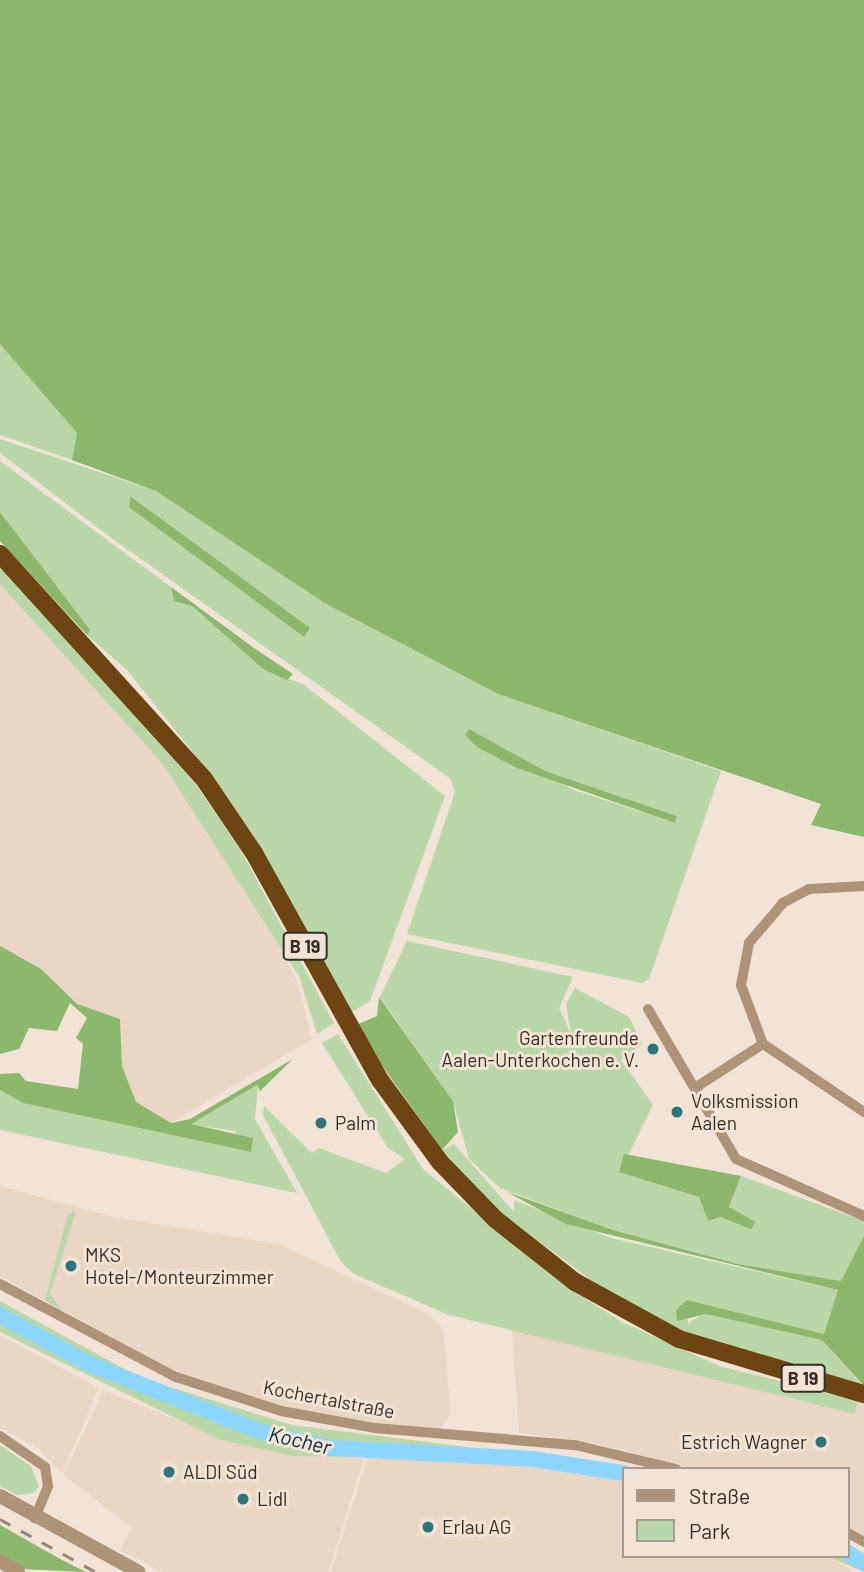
<!DOCTYPE html>
<html>
<head>
<meta charset="utf-8">
<style>
	body { margin:0 }
	#map { position:relative; width:864px; height:1572px; overflow:hidden; background:#f1e3d5; font-family:Barlow,sans-serif }
	div>[style] { position:absolute }
	.built>* { inset:0; background:#e9d7c3 }
	.green>* { inset:0; background:#bad7a7 }
	.forest>* { inset:0; background:#8bb86c }
	.river>* { height:16px; margin:-8px; padding:0 8px; transform-origin:8px; border-radius:8px; background:#8dd6fe }
	.minor>* { height:10px; margin:-5px; padding:0 5px; transform-origin:5px; border-radius:5px; background:#af9377 }
	.tertiary>* { height:14px; margin:-7px; padding:0 7px; transform-origin:7px; border-radius:7px; background:#af9377 }
	.trunk>* { height:18px; margin:-9px; padding:0 9px; transform-origin:9px; border-radius:9px; background:#6e4412 }
	.rail>* { height:2.5px; margin-top:-1.25px; transform-origin:0; background:repeating-linear-gradient(90deg,#90877d 0 12px,transparent 0 24px) }
	.dots>* { width:19px; height:19px; translate:-50% -50%; box-sizing:border-box; border:4px solid #f1e3d5; border-radius:50% }
	span { translate:-50% -50%; white-space:nowrap; text-align:center; line-height:1.15; -webkit-text-stroke:6px #f1e3d5; paint-order:stroke }
	.shield-label span { padding:2px 5px; background:#f1e3d5; border:2px solid; border-radius:5px; -webkit-text-stroke-width:0 }
	.shield-label { font-size:18px; color:#332e28; font-weight:700 }
	.poi-label { font-size:19px; color:#332e28 }
	.right { translate:-100% -50%; text-align:right }
	.left { translate:0 -50%; text-align:left }
	.street-label { font-size:19px; color:#332e28 }
	.water-label { font-size:21px; color:#012e41; font-style:italic }
	.legend { position:absolute; left:622px; top:1467px; width:228px; height:91px; box-sizing:border-box; background:#f1e3d5; border:2px solid #a59b90; margin:0; padding:9px 12px; list-style:none; font-size:21px; color:#332e28 }
	.legend li { display:flex; align-items:center; gap:14px; height:35px }
	.legend b { width:35px; border:2px solid #a59b90 }
</style>
</head>
<body>
<div id="map">
	<div class="built">
		<div style="clip-path:polygon(0 579px,162px 763px,278px 942px,298px 984px,312px 1039px,171px 1123px,136px 1103px,122px 1066px,120px 1019px,62px 999px,0 951px)"></div>
		<div style="clip-path:polygon(0 1186px,110px 1216px,278px 1244px,425px 1312px,443px 1329px,451px 1413px,439px 1430px,375px 1425px,284px 1408px,178px 1374px,0 1276px)"></div>
		<div style="clip-path:polygon(512px 1329px,855px 1414px,858px 1400px,864px 1401px,864px 1538px,848px 1529px,848px 1469px,694px 1469px,598px 1444px,519px 1433px)"></div>
		<div style="clip-path:polygon(0 1335px,99px 1388px,62px 1474px,39px 1449px,0 1428px)"></div>
		<div style="clip-path:polygon(103px 1390px,214px 1435px,364px 1459px,328px 1572px,162px 1572px,120px 1550px,132px 1528px,64px 1475px)"></div>
		<div style="clip-path:polygon(465px 1458px,624px 1481px,624px 1556px,827px 1556px,855px 1572px,331px 1572px,367px 1459px)"></div>
	</div>
	<div class="green">
		<div style="clip-path:polygon(0 344px,77px 433px,72px 460px,0 435px)"></div>
		<div style="clip-path:polygon(evenodd,0 439px,156px 491px,326px 604px,498px 694px,721px 771px,649px 979px,642px 983px,407px 934px,455px 792px,451px 779px,110px 537px,0 453px,0 439px,469px 730px,545px 771px,677px 816px,675px 823px,574px 790px,465px 735px,469px 730px)"></div>
		<div style="clip-path:polygon(0 461px,171px 587px,174px 601px,192px 606px,263px 669px,303px 684px,445px 796px,370px 1001px,349px 1014px,210px 774px,127px 670px,87px 635px,0 512px)"></div>
		<div style="clip-path:polygon(0 566px,194px 782px,240px 849px,334px 1023px,317px 1034px,299px 976px,162px 763px,0 584px)"></div>
		<div style="clip-path:polygon(407px 941px,573px 977px,559px 1008px,571px 1034px,566px 1004px,575px 988px,629px 1017px,642px 1044px,621px 1060px,653px 1105px,620px 1172px,699px 1197px,708px 1221px,719px 1217px,750px 1228px,756px 1222px,729px 1208px,741px 1176px,864px 1221px,864px 1236px,841px 1281px,738px 1264px,613px 1230px,500px 1188px,469px 1159px,453px 1101px,380px 997px)"></div>
		<div style="clip-path:polygon(338px 1034px,423px 1169px,567px 1287px,622px 1322px,722px 1367px,858px 1400px,855px 1414px,449px 1315px,354px 1274px,341px 1262px,263px 1115px,264px 1106px,312px 1153px,319px 1148px,386px 1173px,405px 1159px,388px 1148px,322px 1043px)"></div>
		<div style="clip-path:polygon(258px 1084px,255px 1119px,297px 1193px,0 1130px,0 1090px,23px 1103px,251px 1152px,234px 1131px,190px 1124px)"></div>
		<div style="clip-path:polygon(454px 1144px,514px 1212px,514px 1200px,611px 1238px,838px 1290px,824px 1334px,687px 1300px,688px 1323px,705px 1313px,822px 1340px,862px 1385px,686px 1334px,611px 1295px,497px 1210px,442px 1150px)"></div>
		<div style="clip-path:polygon(76px 1211px,50px 1294px,61px 1310px,45px 1300px,68px 1214px)"></div>
		<div style="clip-path:polygon(0 1301px,141px 1378px,292px 1425px,640px 1469px,624px 1469px,624px 1479px,469px 1458px,292px 1456px,218px 1439px,0 1332px)"></div>
		<div style="clip-path:polygon(0 1445px,31px 1466px,39px 1486px,33px 1493px,17px 1495px,0 1486px)"></div>
		<div style="clip-path:polygon(848px 1546px,864px 1555px,864px 1572px,826px 1556px,848px 1556px)"></div>
	</div>
	<div class="forest">
		<div style="clip-path:polygon(0 0,864px 0,864px 837px,811px 825px,821px 804px,498px 694px,326px 604px,156px 491px,72px 460px,77px 433px,0 344px)"></div>
		<div style="clip-path:polygon(130px 496px,310px 628px,304px 637px,129px 507px)"></div>
		<div style="clip-path:polygon(0 512px,90px 630px,87px 635px,0 541px)"></div>
		<div style="clip-path:polygon(171px 587px,254px 648px,293px 674px,287px 680px,263px 669px,192px 606px,174px 601px)"></div>
		<div style="clip-path:polygon(469px 729px,545px 771px,677px 816px,675px 823px,517px 768px,477px 747px,465px 735px)"></div>
		<div style="clip-path:polygon(0 946px,41px 969px,77px 1004px,120px 1019px,122px 1066px,136px 1102px,171px 1123px,190px 1119px,293px 1059px,260px 1091px,257px 1085px,191px 1124px,253px 1138px,251px 1152px,23px 1103px,0 1090px,0 1074px,19px 1073px,26px 1081px,78px 1089px,83px 1044px,76px 1038px,87px 1018px,70px 1003px,57px 1031px,29px 1028px,19px 1049px,0 1054px)"></div>
		<div style="clip-path:polygon(379px 997px,453px 1101px,458px 1132px,442px 1150px,354px 1026px,377px 1016px)"></div>
		<div style="clip-path:polygon(624px 1154px,741px 1176px,729px 1207px,756px 1222px,751px 1229px,720px 1217px,708px 1221px,699px 1197px,619px 1172px)"></div>
		<div style="clip-path:polygon(507px 1192px,613px 1230px,738px 1264px,841px 1281px,864px 1236px,864px 1386px,822px 1340px,706px 1314px,677px 1321px,676px 1310px,687px 1300px,824px 1334px,838px 1290px,566px 1224px)"></div>
		<div style="clip-path:polygon(0 1525px,62px 1560px,86px 1572px,20px 1569px,0 1557px)"></div>
	</div>
	<div class="river">
		<div style="left:0;top:1315px;width:102px;rotate:28.8deg"></div>
		<div style="left:89px;top:1364px;width:186px;rotate:21.5deg"></div>
		<div style="left:262px;top:1432px;width:71px;rotate:13.1deg"></div>
		<div style="left:331px;top:1448px;width:201px;rotate:3.1deg"></div>
		<div style="left:532px;top:1459px;width:93px;rotate:8.7deg"></div>
		<div style="left:848px;top:1553px;width:19px;rotate:32deg"></div>
	</div>
	<div class="minor">
		<div style="left:864px;top:886px;width:55px;rotate:176.9deg"></div>
		<div style="left:809px;top:889px;width:30px;rotate:152deg"></div>
		<div style="left:783px;top:903px;width:52px;rotate:130.4deg"></div>
		<div style="left:749px;top:943px;width:43px;rotate:100.8deg"></div>
		<div style="left:741px;top:985px;width:63px;rotate:69.6deg"></div>
		<div style="left:763px;top:1044px;width:122px;rotate:34deg"></div>
		<div style="left:648px;top:1009px;width:174px;rotate:59.6deg"></div>
		<div style="left:736px;top:1159px;width:140px;rotate:24deg"></div>
		<div style="left:698px;top:1086px;width:77px;rotate:-32.9deg"></div>
		<div style="left:0;top:1284px;width:199px;rotate:27.9deg"></div>
		<div style="left:176px;top:1377px;width:110px;rotate:17.9deg"></div>
		<div style="left:281px;top:1411px;width:96px;rotate:10.3deg"></div>
		<div style="left:375px;top:1428px;width:201px;rotate:4.9deg"></div>
		<div style="left:575px;top:1445px;width:104px;rotate:13.4deg"></div>
		<div style="left:0;top:1436px;width:55px;rotate:34.6deg"></div>
		<div style="left:45px;top:1467px;width:19px;rotate:81deg"></div>
		<div style="left:48px;top:1486px;width:35px;rotate:112deg"></div>
		<div style="left:848px;top:1533px;width:18px;rotate:29deg"></div>
	</div>
	<div class="tertiary">
		<div style="left:0;top:1496px;width:158px;rotate:28.7deg"></div>
		<div style="left:0;top:1561px;width:21px;rotate:31deg"></div>
	</div>
	<div class="trunk">
		<div style="left:0;top:554px;width:304px;rotate:47.8deg"></div>
		<div style="left:204px;top:779px;width:89px;rotate:56deg"></div>
		<div style="left:254px;top:853px;width:260px;rotate:61deg"></div>
		<div style="left:380px;top:1080px;width:102px;rotate:53.8deg"></div>
		<div style="left:440px;top:1162px;width:79px;rotate:46deg"></div>
		<div style="left:495px;top:1219px;width:102px;rotate:38.2deg"></div>
		<div style="left:575px;top:1282px;width:119px;rotate:28.7deg"></div>
		<div style="left:679px;top:1339px;width:193px;rotate:16.6deg"></div>
	</div>
	<div class="rail">
		<div style="left:0;top:1519px;width:110px;rotate:28.9deg"></div>
	</div>
	<div class="dots">
		<div style="left:653px;top:1049px;background:#2c767b"></div>
		<div style="left:677px;top:1112px;background:#2c767b"></div>
		<div style="left:321px;top:1123px;background:#2c767b"></div>
		<div style="left:71px;top:1266px;background:#2c767b"></div>
		<div style="left:821px;top:1442px;background:#2c767b"></div>
		<div style="left:169px;top:1472px;background:#2c767b"></div>
		<div style="left:243px;top:1499px;background:#2c767b"></div>
		<div style="left:428px;top:1527px;background:#2c767b"></div>
	</div>
	<div class="shield-label">
		<span style="left:305px;top:946px">B 19</span>
		<span style="left:803px;top:1378px">B 19</span>
	</div>
	<div class="poi-label">
		<span class="right" style="left:639px;top:1049px">Gartenfreunde<br>Aalen-Unterkochen e. V.</span>
		<span class="left" style="left:691px;top:1112px">Volksmission<br>Aalen</span>
		<span class="left" style="left:335px;top:1123px">Palm</span>
		<span class="left" style="left:85px;top:1266px">MKS<br>Hotel-/Monteurzimmer</span>
		<span class="right" style="left:807px;top:1442px">Estrich Wagner</span>
		<span class="left" style="left:183px;top:1472px">ALDI Süd</span>
		<span class="left" style="left:257px;top:1499px">Lidl</span>
		<span class="left" style="left:442px;top:1527px">Erlau AG</span>
	</div>
	<div class="street-label">
		<span style="left:329px;top:1399px;rotate:11deg">Kochertalstraße</span>
	</div>
	<div class="water-label">
		<span style="left:300px;top:1440px;rotate:13deg">Kocher</span>
	</div>
	<ul class="legend">
	<li><b style="height:9px;background:#af9377"></b>Straße</li>
	<li><b style="height:19px;background:#bad7a7"></b>Park</li>
	</ul>
</div>
</body>
</html>
